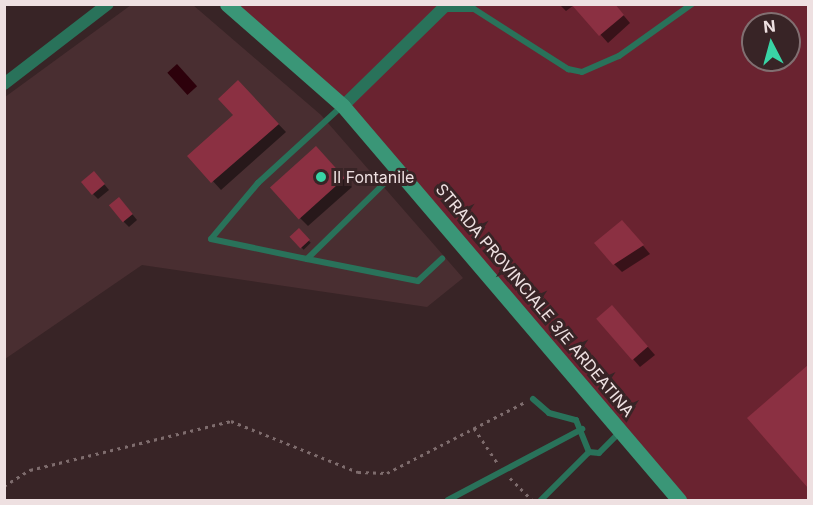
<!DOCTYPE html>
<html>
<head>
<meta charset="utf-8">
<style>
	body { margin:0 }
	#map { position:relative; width:813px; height:505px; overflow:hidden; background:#382426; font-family:Inter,sans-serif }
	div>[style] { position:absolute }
	.built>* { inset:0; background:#492e31 }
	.green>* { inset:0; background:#6a2330 }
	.water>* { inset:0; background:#2d010b; transform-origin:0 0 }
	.shadow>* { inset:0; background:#0007; transform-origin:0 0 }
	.building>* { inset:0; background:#8b3042; transform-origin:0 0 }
	.path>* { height:3px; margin-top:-1.5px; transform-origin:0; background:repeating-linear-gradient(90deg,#7e6c6d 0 3px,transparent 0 7.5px) }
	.service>* { height:6px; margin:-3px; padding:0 3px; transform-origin:3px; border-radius:3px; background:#29725a }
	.minor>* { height:12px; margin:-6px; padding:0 6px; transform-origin:6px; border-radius:6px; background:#29725a }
	.secondary>* { height:15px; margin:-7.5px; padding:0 7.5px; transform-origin:7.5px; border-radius:7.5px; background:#3a9677 }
	.dots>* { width:16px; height:16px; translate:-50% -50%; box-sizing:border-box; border:3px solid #382426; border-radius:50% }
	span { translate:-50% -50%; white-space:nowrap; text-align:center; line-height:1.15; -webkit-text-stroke:6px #382426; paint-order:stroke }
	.poi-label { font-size:16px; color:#eee0e1 }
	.left { translate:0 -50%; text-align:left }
	.street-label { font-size:16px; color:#eee0e1 }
	.frame { position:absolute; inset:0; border:6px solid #eee0e1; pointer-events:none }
	.north { position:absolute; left:741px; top:12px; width:60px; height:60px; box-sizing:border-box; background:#382426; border:2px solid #816f71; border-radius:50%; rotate:354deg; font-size:16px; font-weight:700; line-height:24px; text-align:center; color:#eee0e1 }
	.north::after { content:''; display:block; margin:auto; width:21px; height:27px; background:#39d4a5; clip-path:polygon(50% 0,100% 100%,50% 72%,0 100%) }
</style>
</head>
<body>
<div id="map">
	<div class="built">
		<div style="clip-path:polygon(131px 5px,193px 5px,321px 115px,463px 278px,427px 307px,142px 265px,5px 359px,5px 97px)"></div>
	</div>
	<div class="green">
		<div style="clip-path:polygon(evenodd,227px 5px,808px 5px,808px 500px,679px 500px,398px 169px,227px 5px,753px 24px,789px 24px,789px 60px,753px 60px,753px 24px)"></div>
	</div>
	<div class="water">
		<div style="left:177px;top:64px;width:30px;height:13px;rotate:48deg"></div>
	</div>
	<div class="shadow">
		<div style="clip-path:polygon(559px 4px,614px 4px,630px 23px,608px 43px,574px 5px,566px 11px)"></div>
		<div style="clip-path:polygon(238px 82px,286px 132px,221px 190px,190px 156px,235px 115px)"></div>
		<div style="clip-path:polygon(324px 156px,352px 187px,308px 226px,300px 218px)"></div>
		<div style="clip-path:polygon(99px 178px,109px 190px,98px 199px,93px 194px)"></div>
		<div style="clip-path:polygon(124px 204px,137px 220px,129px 227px,124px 222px)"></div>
		<div style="left:298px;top:230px;width:18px;height:10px;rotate:45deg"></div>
		<div style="clip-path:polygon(630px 230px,650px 254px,622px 272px,614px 264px)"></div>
		<div style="clip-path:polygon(620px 315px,655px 355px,640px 367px,598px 319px)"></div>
		<div style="clip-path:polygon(806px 369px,808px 371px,808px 486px,749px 418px)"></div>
	</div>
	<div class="building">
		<div style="clip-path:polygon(571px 4px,615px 4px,624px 15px,599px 36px)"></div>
		<div style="clip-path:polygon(238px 80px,279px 124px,211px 183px,187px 156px,233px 115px,218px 99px)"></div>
		<div style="left:316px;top:146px;width:43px;height:62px;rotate:48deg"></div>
		<div style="left:94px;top:171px;width:17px;height:17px;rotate:50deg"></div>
		<div style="left:119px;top:197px;width:22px;height:13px;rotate:51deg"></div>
		<div style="clip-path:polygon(622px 220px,644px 245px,613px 265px,594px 243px)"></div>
		<div style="left:299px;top:228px;width:16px;height:13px;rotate:47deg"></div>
		<div style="left:612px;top:305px;width:55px;height:21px;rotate:49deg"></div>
		<div style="clip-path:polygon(808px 365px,808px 488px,747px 418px)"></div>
	</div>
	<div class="path">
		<div style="left:474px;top:428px;width:43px;rotate:56.3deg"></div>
		<div style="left:510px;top:478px;width:31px;rotate:45deg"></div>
		<div style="left:4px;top:486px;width:31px;rotate:-32deg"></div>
		<div style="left:30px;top:470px;width:207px;rotate:-13.7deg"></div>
		<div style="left:231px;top:421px;width:137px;rotate:21.9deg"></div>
		<div style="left:358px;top:472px;width:29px;rotate:2deg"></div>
		<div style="left:387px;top:473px;width:155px;rotate:-27.2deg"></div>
	</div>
	<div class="service">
		<div style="left:447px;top:9px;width:27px"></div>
		<div style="left:474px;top:9px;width:112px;rotate:32.6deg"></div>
		<div style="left:568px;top:69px;width:14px;rotate:12deg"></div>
		<div style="left:582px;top:72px;width:40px;rotate:-23.4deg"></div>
		<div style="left:619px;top:56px;width:90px;rotate:-35.5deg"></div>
		<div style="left:342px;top:106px;width:114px;rotate:137.5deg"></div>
		<div style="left:258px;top:183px;width:73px;rotate:130deg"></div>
		<div style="left:211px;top:239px;width:98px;rotate:11.8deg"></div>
		<div style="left:307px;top:259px;width:126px;rotate:-44.4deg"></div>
		<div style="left:307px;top:259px;width:113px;rotate:11.2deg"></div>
		<div style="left:418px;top:281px;width:33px;rotate:-43deg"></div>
		<div style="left:533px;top:399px;width:21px;rotate:41deg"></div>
		<div style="left:549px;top:413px;width:28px;rotate:15deg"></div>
		<div style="left:576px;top:420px;width:35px;rotate:68deg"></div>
		<div style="left:589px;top:452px;width:68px;rotate:135deg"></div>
		<div style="left:589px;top:452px;width:10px;rotate:6deg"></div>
		<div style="left:599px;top:453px;width:28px;rotate:-45deg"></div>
		<div style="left:448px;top:500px;width:152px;rotate:-27.9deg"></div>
	</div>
	<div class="minor">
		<div style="left:4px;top:84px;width:131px;rotate:-37.6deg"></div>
		<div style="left:343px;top:106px;width:146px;rotate:-44.4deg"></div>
	</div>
	<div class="secondary">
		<div style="left:227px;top:4px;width:154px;rotate:41.3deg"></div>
		<div style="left:343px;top:106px;width:518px;rotate:49.54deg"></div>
	</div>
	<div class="dots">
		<div style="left:321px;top:177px;background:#39d4a5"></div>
	</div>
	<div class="poi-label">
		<span class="left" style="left:333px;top:177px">Il Fontanile</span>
	</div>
	<div class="street-label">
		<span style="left:535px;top:300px;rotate:50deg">STRADA PROVINCIALE 3/E ARDEATINA</span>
	</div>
	<div class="frame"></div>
	<div class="north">N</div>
</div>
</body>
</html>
